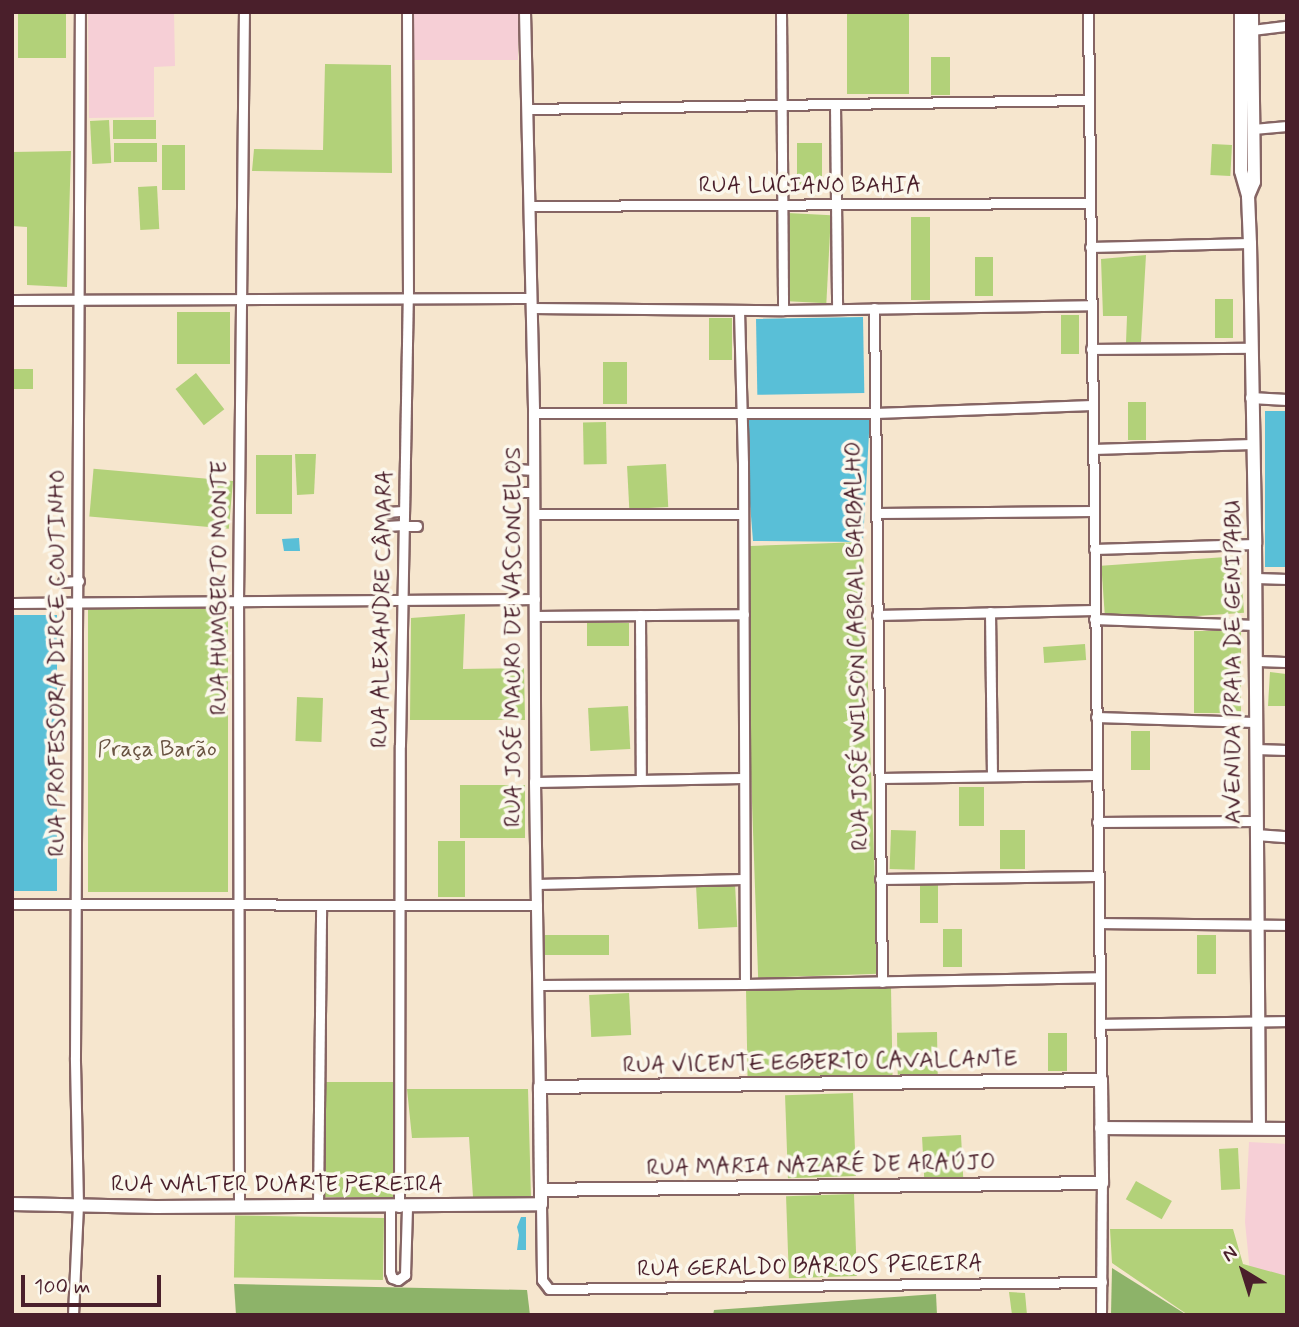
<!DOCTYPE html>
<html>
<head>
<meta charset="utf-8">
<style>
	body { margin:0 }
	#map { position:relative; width:1299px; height:1327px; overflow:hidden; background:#f6e6ce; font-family:Mynerve,sans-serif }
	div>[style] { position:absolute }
	.built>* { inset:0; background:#f6cfd6; transform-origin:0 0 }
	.green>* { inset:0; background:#b2d179; transform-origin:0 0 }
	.forest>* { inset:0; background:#8db369 }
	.water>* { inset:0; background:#59bfd7; transform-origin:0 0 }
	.roads { filter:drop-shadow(2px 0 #866564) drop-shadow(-2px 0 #866564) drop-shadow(0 2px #866564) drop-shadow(0 -2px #866564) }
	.minor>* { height:9px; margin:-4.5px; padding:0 4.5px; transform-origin:4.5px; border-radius:4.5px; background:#fff }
	.tertiary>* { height:10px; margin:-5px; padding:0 5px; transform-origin:5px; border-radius:5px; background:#fff }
	.secondary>* { height:12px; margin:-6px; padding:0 6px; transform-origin:6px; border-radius:6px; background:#fff }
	span { translate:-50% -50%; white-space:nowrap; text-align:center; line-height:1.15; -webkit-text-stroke:7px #fbf7ec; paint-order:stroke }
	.street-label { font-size:23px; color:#4a1f2b }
	.park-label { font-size:23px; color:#695442 }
	.frame { position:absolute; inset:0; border:14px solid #4a1f2b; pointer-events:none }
	.north { position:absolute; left:1208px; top:1236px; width:70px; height:70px; -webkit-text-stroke:5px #fbf7ec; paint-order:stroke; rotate:322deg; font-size:19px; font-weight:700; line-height:28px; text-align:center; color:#4a1f2b }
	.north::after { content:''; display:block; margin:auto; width:24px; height:32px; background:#4a1f2b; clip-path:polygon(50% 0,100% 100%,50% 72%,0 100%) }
	.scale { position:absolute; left:21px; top:1275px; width:140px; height:32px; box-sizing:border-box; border:4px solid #4a1f2b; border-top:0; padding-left:9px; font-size:21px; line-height:24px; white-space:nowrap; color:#4a1f2b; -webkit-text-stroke:5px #fbf7ec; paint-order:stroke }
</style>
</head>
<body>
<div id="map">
	<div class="built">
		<div style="clip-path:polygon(88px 12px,174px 12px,175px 66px,154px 67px,154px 117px,89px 118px)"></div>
		<div style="left:414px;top:12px;width:104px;height:48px"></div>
		<div style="clip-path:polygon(1249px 1142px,1287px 1144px,1287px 1315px,1250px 1272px,1245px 1222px)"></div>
	</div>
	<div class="green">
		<div style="left:847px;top:12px;width:62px;height:82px"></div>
		<div style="left:18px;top:13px;width:48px;height:45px"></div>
		<div style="left:931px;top:57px;width:19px;height:38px"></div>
		<div style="clip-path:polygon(325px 64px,391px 65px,392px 173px,252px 171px,254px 149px,323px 150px)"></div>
		<div style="left:109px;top:120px;width:43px;height:19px;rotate:87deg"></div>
		<div style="left:156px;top:120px;width:19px;height:43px;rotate:90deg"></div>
		<div style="left:157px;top:143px;width:19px;height:43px;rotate:90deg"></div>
		<div style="left:822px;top:143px;width:42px;height:25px;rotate:90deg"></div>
		<div style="left:1212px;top:144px;width:20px;height:31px;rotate:3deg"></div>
		<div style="left:162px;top:145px;width:23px;height:45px"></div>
		<div style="clip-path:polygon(71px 151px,67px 287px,27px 285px,27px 227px,12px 226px,12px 152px)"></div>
		<div style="left:157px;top:186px;width:43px;height:19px;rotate:87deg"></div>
		<div style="left:788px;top:213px;width:43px;height:88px;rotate:3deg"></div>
		<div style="left:911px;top:217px;width:19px;height:83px"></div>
		<div style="clip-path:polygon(1146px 255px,1141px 342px,1126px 343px,1127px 316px,1103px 316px,1101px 259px)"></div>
		<div style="left:975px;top:257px;width:18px;height:39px"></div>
		<div style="left:1215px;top:299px;width:18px;height:39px"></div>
		<div style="left:177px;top:312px;width:53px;height:52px"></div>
		<div style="left:1061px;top:315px;width:18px;height:39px"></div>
		<div style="left:732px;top:318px;width:42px;height:23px;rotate:90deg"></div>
		<div style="left:627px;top:362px;width:42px;height:24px;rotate:90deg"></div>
		<div style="left:12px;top:369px;width:21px;height:20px"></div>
		<div style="left:196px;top:373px;width:46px;height:26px;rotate:52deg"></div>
		<div style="left:1128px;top:402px;width:18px;height:38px"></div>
		<div style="left:606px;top:422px;width:42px;height:23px;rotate:89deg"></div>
		<div style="clip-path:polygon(295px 454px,316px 454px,314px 494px,297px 495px)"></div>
		<div style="left:256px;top:455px;width:36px;height:59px"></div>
		<div style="left:666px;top:464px;width:43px;height:39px;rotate:87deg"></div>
		<div style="left:233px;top:481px;width:48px;height:140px;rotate:95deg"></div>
		<div style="left:863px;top:542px;width:432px;height:120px;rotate:88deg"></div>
		<div style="left:1240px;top:556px;width:57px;height:139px;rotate:86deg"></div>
		<div style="left:88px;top:609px;width:140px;height:283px"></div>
		<div style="clip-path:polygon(465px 614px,463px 669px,524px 668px,525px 720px,410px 720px,411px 618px)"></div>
		<div style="left:587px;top:623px;width:42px;height:23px"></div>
		<div style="left:1241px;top:631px;width:82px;height:47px;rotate:90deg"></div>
		<div style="left:1085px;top:644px;width:16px;height:42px;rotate:86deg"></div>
		<div style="clip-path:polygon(1270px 672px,1286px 674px,1287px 706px,1268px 706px)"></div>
		<div style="left:297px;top:697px;width:26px;height:44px;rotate:2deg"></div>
		<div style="left:628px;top:706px;width:43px;height:40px;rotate:87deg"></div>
		<div style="left:1131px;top:731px;width:19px;height:39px"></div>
		<div style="left:460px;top:785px;width:65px;height:53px"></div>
		<div style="left:959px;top:787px;width:25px;height:39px"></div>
		<div style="left:891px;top:830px;width:25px;height:39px;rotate:2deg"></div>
		<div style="left:1000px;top:830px;width:25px;height:39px"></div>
		<div style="left:438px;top:841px;width:27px;height:56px"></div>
		<div style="left:735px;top:884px;width:43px;height:39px;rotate:87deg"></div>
		<div style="left:920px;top:885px;width:18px;height:38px"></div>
		<div style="left:943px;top:929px;width:19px;height:38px"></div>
		<div style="left:545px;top:935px;width:64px;height:20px"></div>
		<div style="left:1216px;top:935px;width:39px;height:19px;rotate:90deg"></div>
		<div style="left:891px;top:987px;width:90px;height:145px;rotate:89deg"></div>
		<div style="left:629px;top:993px;width:42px;height:40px;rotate:87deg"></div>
		<div style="left:937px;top:1032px;width:42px;height:40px;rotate:89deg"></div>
		<div style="left:1048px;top:1033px;width:19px;height:38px"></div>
		<div style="left:394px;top:1082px;width:115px;height:71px;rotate:90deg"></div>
		<div style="clip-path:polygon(407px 1089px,528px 1089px,531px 1197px,473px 1197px,469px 1137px,412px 1138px)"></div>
		<div style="left:853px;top:1093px;width:83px;height:68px;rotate:88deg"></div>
		<div style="left:961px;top:1135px;width:43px;height:39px;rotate:87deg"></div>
		<div style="left:1238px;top:1148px;width:41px;height:19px;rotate:87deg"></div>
		<div style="left:1136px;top:1181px;width:41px;height:21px;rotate:29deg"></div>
		<div style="left:854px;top:1194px;width:82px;height:68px;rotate:88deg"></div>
		<div style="left:384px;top:1218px;width:62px;height:149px;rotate:91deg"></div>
		<div style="clip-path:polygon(1110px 1229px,1233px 1229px,1243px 1264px,1287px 1276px,1287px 1315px,1188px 1315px,1112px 1263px)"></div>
		<div style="clip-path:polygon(1009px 1292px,1025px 1293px,1027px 1315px,1012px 1315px)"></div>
	</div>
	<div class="forest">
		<div style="clip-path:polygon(1112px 1268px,1187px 1315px,1111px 1315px)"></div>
		<div style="clip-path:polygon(234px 1284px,527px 1290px,530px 1315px,236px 1315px)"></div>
		<div style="clip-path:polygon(936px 1294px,937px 1315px,713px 1315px,714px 1310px)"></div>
	</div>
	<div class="water">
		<div style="left:863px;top:317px;width:76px;height:107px;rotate:89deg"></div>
		<div style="left:1265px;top:411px;width:22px;height:156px"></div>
		<div style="clip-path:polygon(870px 415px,863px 542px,753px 541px,743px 416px)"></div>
		<div style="clip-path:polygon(299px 538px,300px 551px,284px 551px,282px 539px)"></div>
		<div style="left:57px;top:615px;width:276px;height:45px;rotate:90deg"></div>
		<div style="clip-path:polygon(521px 1217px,526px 1217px,526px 1250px,517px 1250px,519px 1235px,517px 1227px)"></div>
	</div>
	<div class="roads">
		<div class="minor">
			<div style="left:781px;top:12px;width:298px;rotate:89.6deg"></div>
			<div style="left:1088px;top:12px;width:1068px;rotate:89.3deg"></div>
			<div style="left:1252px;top:30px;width:35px;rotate:-7deg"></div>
			<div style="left:835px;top:105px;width:204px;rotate:89.4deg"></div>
			<div style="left:528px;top:109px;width:560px;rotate:-0.92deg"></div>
			<div style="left:1253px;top:129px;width:34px;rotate:-5deg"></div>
			<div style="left:530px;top:206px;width:560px;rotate:-0.31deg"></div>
			<div style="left:1090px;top:247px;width:160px;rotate:-1.4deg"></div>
			<div style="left:12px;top:300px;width:519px;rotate:-0.22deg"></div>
			<div style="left:532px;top:308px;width:251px;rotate:0.5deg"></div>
			<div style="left:783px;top:310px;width:307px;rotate:-0.9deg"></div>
			<div style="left:874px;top:308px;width:674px;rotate:89.32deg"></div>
			<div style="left:739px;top:310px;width:153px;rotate:88.5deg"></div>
			<div style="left:743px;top:463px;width:521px;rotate:89.78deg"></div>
			<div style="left:1091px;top:349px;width:160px;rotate:-0.4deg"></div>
			<div style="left:534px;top:413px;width:341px"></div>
			<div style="left:875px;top:413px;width:217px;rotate:-2.1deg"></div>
			<div style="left:1093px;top:449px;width:159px;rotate:-1.8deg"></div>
			<div style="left:518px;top:469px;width:16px;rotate:4deg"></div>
			<div style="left:516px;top:492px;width:18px"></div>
			<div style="left:387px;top:512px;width:16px;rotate:-4deg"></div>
			<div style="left:876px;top:513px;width:217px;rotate:-0.5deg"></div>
			<div style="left:534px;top:514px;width:209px"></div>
			<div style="left:386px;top:526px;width:17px;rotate:-3deg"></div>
			<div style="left:403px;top:526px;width:14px"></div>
			<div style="left:1094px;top:549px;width:161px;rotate:-1.8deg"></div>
			<div style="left:1256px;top:578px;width:31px;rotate:2deg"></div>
			<div style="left:63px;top:582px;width:16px;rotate:-4deg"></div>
			<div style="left:12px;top:603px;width:523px;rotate:-0.44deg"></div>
			<div style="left:990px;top:612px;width:162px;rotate:89.3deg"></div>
			<div style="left:640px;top:615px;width:164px;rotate:89.7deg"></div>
			<div style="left:877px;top:615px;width:217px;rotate:-1.3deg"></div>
			<div style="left:535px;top:616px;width:209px;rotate:-0.5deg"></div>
			<div style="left:1094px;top:619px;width:162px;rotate:2.1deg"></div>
			<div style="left:1256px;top:661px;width:31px;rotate:2deg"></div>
			<div style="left:1096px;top:717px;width:159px;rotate:1.8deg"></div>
			<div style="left:1255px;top:749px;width:32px;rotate:2deg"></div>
			<div style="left:880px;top:778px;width:216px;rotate:-0.8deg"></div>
			<div style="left:535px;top:782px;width:207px;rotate:-1.1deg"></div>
			<div style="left:1097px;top:822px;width:159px;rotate:-0.4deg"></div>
			<div style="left:880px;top:879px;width:217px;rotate:-0.8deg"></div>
			<div style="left:537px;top:884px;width:206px;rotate:-1.4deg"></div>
			<div style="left:12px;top:904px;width:525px;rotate:0.11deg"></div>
			<div style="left:1099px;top:923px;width:188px;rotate:0.6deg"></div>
			<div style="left:539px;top:985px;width:206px;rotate:-0.3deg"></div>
			<div style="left:745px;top:984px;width:354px;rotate:-1.1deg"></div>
			<div style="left:1100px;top:1024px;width:187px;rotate:-0.9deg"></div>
			<div style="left:541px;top:1204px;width:76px;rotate:89.2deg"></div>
			<div style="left:542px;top:1280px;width:11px;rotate:52deg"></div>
			<div style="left:549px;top:1289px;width:553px;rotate:-0.73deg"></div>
			<div style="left:239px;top:1206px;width:604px;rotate:-90.09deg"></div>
			<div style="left:238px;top:602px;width:590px;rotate:-89.42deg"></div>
			<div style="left:318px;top:1206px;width:301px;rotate:-89.4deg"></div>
			<div style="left:390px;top:1207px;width:65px;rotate:90deg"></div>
			<div style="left:390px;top:1272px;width:6px;rotate:72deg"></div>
			<div style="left:392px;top:1278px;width:6px;rotate:18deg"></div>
			<div style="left:398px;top:1280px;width:9px;rotate:-36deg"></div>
			<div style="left:405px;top:1275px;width:68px;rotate:-88.3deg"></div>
			<div style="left:399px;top:1207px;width:462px;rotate:-89.9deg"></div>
			<div style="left:400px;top:745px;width:447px;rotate:-89deg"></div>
			<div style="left:408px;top:298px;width:286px;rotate:-90.2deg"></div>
			<div style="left:73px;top:1315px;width:110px;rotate:-87.4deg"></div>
			<div style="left:78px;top:1205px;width:148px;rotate:-91.2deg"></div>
			<div style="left:75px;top:1057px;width:1045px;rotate:-89.73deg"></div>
			<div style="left:1101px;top:1315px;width:132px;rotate:-89.6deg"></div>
		</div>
		<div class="tertiary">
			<div style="left:525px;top:12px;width:401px;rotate:88.7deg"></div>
			<div style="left:534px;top:413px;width:369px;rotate:89.8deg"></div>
			<div style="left:535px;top:782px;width:305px;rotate:89.1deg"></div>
			<div style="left:1251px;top:398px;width:36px;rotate:3deg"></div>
			<div style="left:1256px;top:835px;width:31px;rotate:4deg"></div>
		</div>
		<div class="secondary">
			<div style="left:1241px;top:12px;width:159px;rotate:90deg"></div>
			<div style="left:1241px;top:171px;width:26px;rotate:74deg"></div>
			<div style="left:1248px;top:196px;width:47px;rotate:87.6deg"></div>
			<div style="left:1250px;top:243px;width:301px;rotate:89deg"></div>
			<div style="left:1255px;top:544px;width:583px;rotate:89.61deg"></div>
			<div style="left:1248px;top:196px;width:15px;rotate:-67deg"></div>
			<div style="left:1254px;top:182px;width:170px;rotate:-90.7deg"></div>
			<div style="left:1101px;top:1128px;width:186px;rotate:0.3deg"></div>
			<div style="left:12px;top:1204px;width:144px;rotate:1.2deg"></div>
			<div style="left:156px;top:1207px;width:385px;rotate:-0.4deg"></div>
			<div style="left:541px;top:1204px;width:14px;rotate:-90deg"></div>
			<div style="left:541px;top:1190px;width:103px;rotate:-90.6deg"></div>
			<div style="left:540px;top:1087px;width:561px;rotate:-0.71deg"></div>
			<div style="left:1101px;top:1080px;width:103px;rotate:89.4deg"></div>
			<div style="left:1102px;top:1183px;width:561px;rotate:179.29deg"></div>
		</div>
	</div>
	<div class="street-label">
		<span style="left:810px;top:186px">RUA LUCIANO BAHIA</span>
		<span style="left:220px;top:588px;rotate:-90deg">RUA HUMBERTO MONTE</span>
		<span style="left:383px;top:609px;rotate:-89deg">RUA ALEXANDRE CÂMARA</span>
		<span style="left:514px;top:637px;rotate:-90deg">RUA JOSÉ MAURO DE VASCONCELOS</span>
		<span style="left:858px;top:646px;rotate:-91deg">RUA JOSÉ WILSON CABRAL BARBALHO</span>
		<span style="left:1234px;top:662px;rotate:-90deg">AVENIDA PRAIA DE GENIPABU</span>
		<span style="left:58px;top:663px;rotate:-90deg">RUA PROFESSORA DIRCE COUTINHO</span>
		<span style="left:820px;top:1063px;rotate:-1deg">RUA VICENTE EGBERTO CAVALCANTE</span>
		<span style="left:821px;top:1166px;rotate:-1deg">RUA MARIA NAZARÉ DE ARAÚJO</span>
		<span style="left:277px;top:1185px">RUA WALTER DUARTE PEREIRA</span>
		<span style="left:810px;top:1267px;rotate:-1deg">RUA GERALDO BARROS PEREIRA</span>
	</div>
	<div class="park-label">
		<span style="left:157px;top:750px">Praça Barão</span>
	</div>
	<div class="frame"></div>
	<div class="north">N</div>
	<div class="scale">100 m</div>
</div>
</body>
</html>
